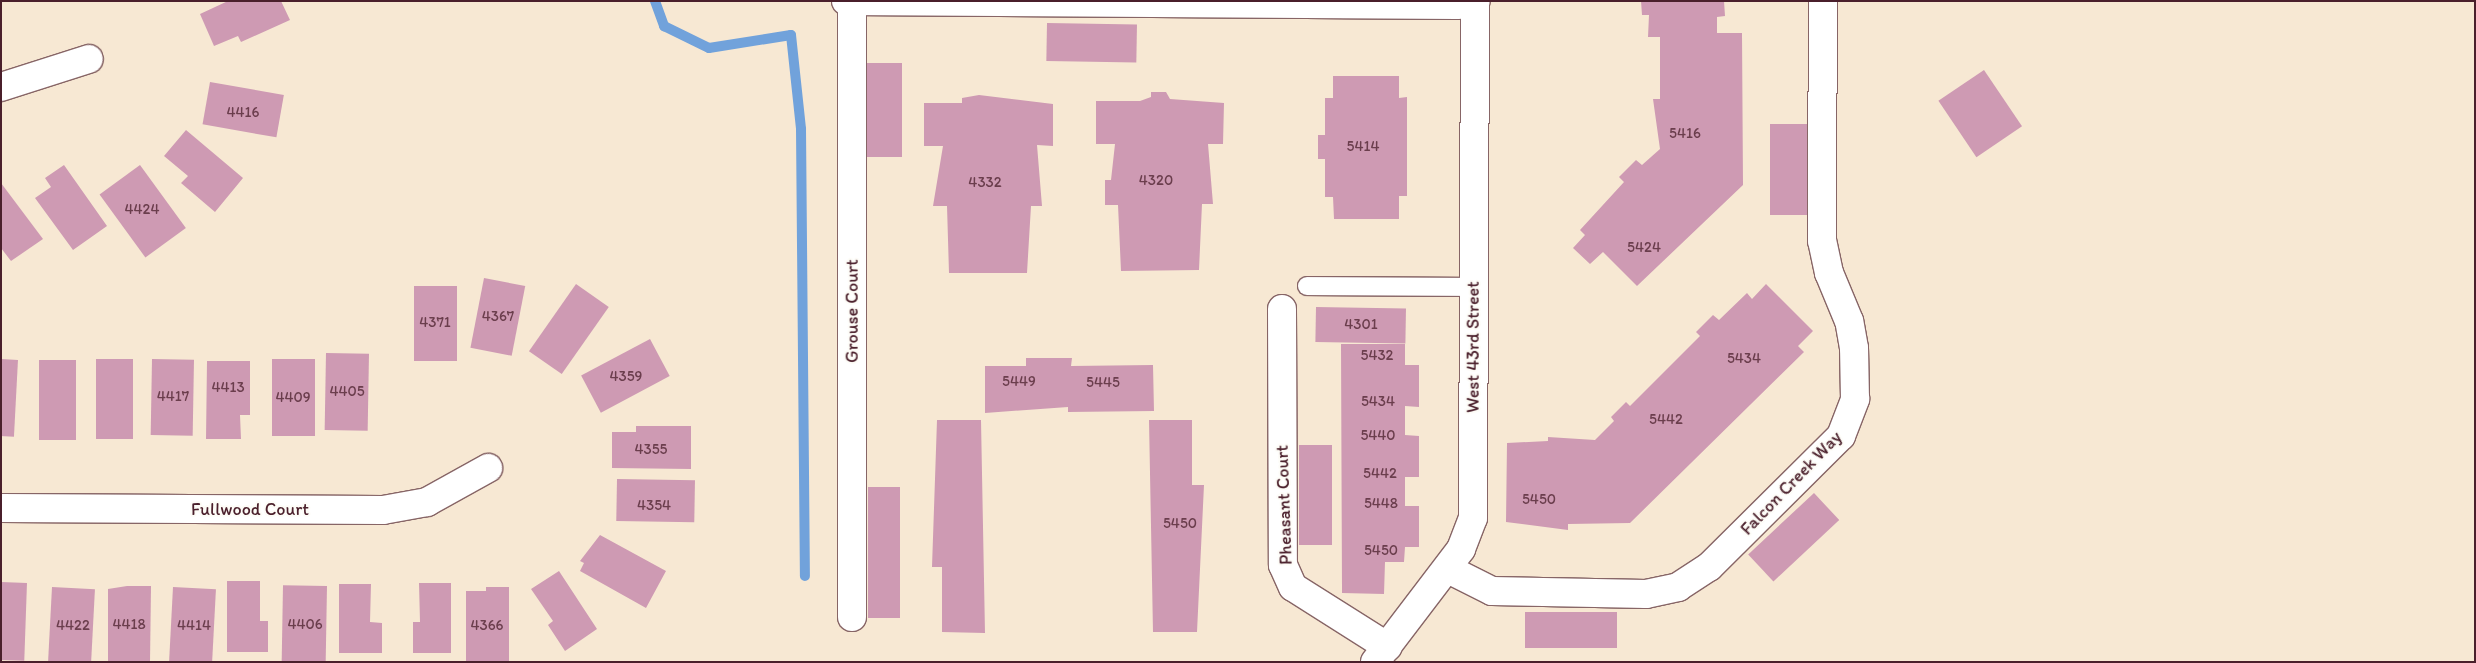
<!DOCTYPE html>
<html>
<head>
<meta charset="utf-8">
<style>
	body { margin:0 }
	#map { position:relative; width:2476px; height:663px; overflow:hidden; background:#f7e8d3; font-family:Itim,sans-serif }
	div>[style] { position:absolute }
	.stream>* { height:10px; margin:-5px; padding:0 5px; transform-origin:5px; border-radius:5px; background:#71a2db }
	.building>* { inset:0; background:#ce9ab3; transform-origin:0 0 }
	.roads { filter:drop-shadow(1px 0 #876566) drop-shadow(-1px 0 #876566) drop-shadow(0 1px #876566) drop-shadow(0 -1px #876566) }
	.service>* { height:18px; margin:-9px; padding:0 9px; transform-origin:9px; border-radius:9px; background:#fff }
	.minor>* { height:28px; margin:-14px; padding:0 14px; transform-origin:14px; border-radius:14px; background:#fff }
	span { translate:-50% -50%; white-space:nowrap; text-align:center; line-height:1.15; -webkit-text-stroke:4px #fdfcf7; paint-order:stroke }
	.number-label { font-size:15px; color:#6b3e4d }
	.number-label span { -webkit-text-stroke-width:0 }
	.street-label { font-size:18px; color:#4a1f2b }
	.frame { position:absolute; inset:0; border:2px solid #4a1f2b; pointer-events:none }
</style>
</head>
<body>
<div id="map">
	<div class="stream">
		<div style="left:655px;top:1px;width:27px;rotate:70deg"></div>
		<div style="left:664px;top:26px;width:50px;rotate:26.1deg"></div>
		<div style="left:709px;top:48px;width:83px;rotate:-9deg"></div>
		<div style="left:791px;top:35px;width:95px;rotate:83.9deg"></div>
		<div style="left:801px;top:129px;width:447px;rotate:89.5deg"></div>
	</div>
	<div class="building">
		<div style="clip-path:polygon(228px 1px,281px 1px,290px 20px,241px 42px,238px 36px,214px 46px,200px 14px)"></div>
		<div style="clip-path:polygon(1641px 1px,1724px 1px,1725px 16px,1717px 17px,1717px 33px,1742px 33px,1743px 185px,1637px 286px,1603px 252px,1590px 264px,1573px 248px,1585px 235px,1580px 230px,1624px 182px,1619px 177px,1636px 160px,1642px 165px,1660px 149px,1653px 99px,1660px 99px,1660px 37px,1648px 37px,1649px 15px,1642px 15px)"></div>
		<div style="left:1047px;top:23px;width:90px;height:38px;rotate:1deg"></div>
		<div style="left:866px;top:63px;width:36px;height:94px"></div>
		<div style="left:1984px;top:70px;width:68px;height:55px;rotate:56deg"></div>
		<div style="clip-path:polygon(1333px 76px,1399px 76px,1399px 98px,1407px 97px,1407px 196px,1399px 196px,1399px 219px,1334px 219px,1333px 197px,1325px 197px,1325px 159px,1318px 159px,1318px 135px,1325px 135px,1325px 98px,1333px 98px)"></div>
		<div style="left:210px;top:82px;width:75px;height:43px;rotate:10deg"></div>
		<div style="clip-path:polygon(1151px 92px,1166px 92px,1170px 99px,1224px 103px,1223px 144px,1208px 144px,1213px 204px,1202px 204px,1199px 270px,1121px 271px,1118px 205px,1105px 205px,1105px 180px,1111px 180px,1115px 144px,1096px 144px,1096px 101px,1140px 101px,1151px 97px)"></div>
		<div style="clip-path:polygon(979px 95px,1053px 104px,1053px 146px,1037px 145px,1042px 206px,1031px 206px,1027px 273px,949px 273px,947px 206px,933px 206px,943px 146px,924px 146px,924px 103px,962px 103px,962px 98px)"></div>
		<div style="left:1770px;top:124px;width:38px;height:91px"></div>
		<div style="clip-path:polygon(186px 130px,243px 178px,215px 212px,181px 183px,188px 176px,164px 156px)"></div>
		<div style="clip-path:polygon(64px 165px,107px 226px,73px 250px,35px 198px,51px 187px,45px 178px)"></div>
		<div style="left:140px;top:165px;width:78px;height:50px;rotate:54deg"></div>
		<div style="clip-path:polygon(1px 183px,43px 239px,11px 261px,1px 248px)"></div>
		<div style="left:484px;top:278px;width:42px;height:71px;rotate:11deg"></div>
		<div style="left:576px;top:284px;width:40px;height:82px;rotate:35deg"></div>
		<div style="clip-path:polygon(1766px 284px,1813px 331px,1798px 346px,1804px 352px,1630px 523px,1568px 524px,1568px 530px,1506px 522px,1507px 443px,1548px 441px,1548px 437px,1595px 440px,1614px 421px,1611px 417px,1626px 402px,1630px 406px,1700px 336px,1696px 332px,1713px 315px,1719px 320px,1747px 293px,1752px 299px)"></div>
		<div style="left:414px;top:286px;width:43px;height:75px"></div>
		<div style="left:1316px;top:307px;width:90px;height:35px;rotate:1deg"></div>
		<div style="left:650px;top:339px;width:42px;height:78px;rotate:62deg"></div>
		<div style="clip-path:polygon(1341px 344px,1405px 344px,1405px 365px,1419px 365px,1419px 407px,1405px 406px,1405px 435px,1419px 436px,1419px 477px,1405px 477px,1405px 506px,1419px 506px,1419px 547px,1405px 547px,1404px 562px,1385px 562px,1384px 594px,1342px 593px)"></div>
		<div style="left:326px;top:353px;width:43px;height:77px;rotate:1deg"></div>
		<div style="clip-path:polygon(1026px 358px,1072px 358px,1071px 366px,1153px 365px,1154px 411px,1068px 412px,1068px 407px,985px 413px,985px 366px,1026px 366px)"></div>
		<div style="left:1px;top:359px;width:17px;height:77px;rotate:3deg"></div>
		<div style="left:96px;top:359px;width:37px;height:80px"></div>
		<div style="left:152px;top:359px;width:42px;height:76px;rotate:1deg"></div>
		<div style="left:272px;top:359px;width:43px;height:77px"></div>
		<div style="left:39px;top:360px;width:37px;height:80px"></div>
		<div style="clip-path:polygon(207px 361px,250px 361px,250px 415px,240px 415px,241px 439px,206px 439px)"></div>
		<div style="clip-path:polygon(937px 420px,981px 420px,985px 633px,942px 632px,942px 567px,932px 567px)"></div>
		<div style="clip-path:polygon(1149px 420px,1192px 420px,1192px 485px,1204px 485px,1197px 632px,1153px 632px)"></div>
		<div style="clip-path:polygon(636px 426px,691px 426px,691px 469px,612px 468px,612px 432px,636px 432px)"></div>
		<div style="left:1299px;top:445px;width:33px;height:100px"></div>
		<div style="left:617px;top:479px;width:78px;height:42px;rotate:1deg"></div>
		<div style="left:868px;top:487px;width:32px;height:131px"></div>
		<div style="left:1814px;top:493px;width:37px;height:90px;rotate:47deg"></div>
		<div style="clip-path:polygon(600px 535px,666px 571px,646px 608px,580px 571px,584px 563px,580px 561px)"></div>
		<div style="clip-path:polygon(559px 571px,597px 629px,565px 651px,548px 625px,553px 621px,531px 589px)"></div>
		<div style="clip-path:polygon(227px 581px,260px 581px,260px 621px,268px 621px,268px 652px,227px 652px)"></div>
		<div style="left:1px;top:582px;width:26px;height:78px;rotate:2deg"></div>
		<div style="clip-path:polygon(419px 583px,451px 583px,451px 653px,413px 653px,413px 622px,420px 622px)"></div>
		<div style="clip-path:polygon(339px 584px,371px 584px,370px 622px,382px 623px,382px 653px,339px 653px)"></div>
		<div style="clip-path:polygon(127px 586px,151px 586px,150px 662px,108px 662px,108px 589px)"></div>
		<div style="left:327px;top:586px;width:76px;height:44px;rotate:91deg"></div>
		<div style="left:52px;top:587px;width:43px;height:75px;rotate:3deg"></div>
		<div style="left:173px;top:587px;width:43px;height:75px;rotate:3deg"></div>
		<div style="clip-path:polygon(486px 587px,509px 587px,509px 662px,466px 662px,466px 591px,486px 591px)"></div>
		<div style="left:1525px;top:612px;width:92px;height:36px"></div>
	</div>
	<div class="roads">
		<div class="service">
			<div style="left:1307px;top:286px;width:167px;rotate:0.3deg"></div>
		</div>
		<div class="minor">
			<div style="left:846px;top:1px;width:611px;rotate:0.38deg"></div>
			<div style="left:1457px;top:5px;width:19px;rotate:-12deg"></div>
			<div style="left:1px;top:87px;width:92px;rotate:-17.7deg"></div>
			<div style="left:1282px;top:309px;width:256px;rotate:89.8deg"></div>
			<div style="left:1283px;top:565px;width:24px;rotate:66deg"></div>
			<div style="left:1293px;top:587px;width:112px;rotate:32.3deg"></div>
			<div style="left:1px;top:508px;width:382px;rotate:0.3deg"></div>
			<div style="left:383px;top:510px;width:45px;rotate:-10.3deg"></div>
			<div style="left:427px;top:502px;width:70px;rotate:-29.1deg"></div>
			<div style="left:1448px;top:569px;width:49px;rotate:26.6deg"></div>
			<div style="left:1492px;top:591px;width:154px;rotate:1.1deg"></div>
			<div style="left:1646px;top:594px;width:33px;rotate:-12deg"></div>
			<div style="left:1678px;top:587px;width:37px;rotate:-33deg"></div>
			<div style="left:1709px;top:567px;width:186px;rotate:-44.8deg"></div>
			<div style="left:1841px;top:436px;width:40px;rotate:-69deg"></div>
			<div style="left:1855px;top:399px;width:51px;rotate:-91.1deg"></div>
			<div style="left:1854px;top:348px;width:27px;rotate:-100deg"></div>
			<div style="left:1849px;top:321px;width:52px;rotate:-112.6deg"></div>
			<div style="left:1829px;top:273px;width:33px;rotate:-102deg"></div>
			<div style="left:1822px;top:241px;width:240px;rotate:-89.8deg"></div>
			<div style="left:852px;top:617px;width:613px;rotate:-90deg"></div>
			<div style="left:1375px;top:662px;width:142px;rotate:-52.7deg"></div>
			<div style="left:1461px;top:549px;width:33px;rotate:-69deg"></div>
			<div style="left:1473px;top:518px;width:516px;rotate:-89.78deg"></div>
		</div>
	</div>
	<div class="number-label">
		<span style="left:243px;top:113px">4416</span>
		<span style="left:1685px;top:134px">5416</span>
		<span style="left:1363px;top:147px">5414</span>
		<span style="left:1156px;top:181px">4320</span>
		<span style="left:985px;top:183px">4332</span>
		<span style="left:142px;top:210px">4424</span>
		<span style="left:1644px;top:248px">5424</span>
		<span style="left:498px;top:317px">4367</span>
		<span style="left:435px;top:323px">4371</span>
		<span style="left:1361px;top:325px">4301</span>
		<span style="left:1377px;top:356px">5432</span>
		<span style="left:1744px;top:359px">5434</span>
		<span style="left:626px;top:377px">4359</span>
		<span style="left:1019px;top:382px">5449</span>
		<span style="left:1103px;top:383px">5445</span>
		<span style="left:228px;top:388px">4413</span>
		<span style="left:347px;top:392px">4405</span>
		<span style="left:173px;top:397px">4417</span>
		<span style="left:293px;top:398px">4409</span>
		<span style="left:1378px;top:402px">5434</span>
		<span style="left:1666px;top:420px">5442</span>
		<span style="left:1378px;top:436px">5440</span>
		<span style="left:651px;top:450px">4355</span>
		<span style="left:1380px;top:474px">5442</span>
		<span style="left:1539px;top:500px">5450</span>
		<span style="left:1381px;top:504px">5448</span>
		<span style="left:654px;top:506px">4354</span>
		<span style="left:1180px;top:524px">5450</span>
		<span style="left:1381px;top:551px">5450</span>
		<span style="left:129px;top:625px">4418</span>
		<span style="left:305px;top:625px">4406</span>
		<span style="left:73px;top:626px">4422</span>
		<span style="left:194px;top:626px">4414</span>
		<span style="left:487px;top:626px">4366</span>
	</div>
	<div class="street-label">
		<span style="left:852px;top:311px;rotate:-90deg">Grouse Court</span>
		<span style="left:1473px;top:347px;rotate:-90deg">West 43rd Street</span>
		<span style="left:1791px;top:483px;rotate:-46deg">Falcon Creek Way</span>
		<span style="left:1284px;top:505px;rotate:-92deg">Pheasant Court</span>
		<span style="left:250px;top:509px">Fullwood Court</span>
	</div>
	<div class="frame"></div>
</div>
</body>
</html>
